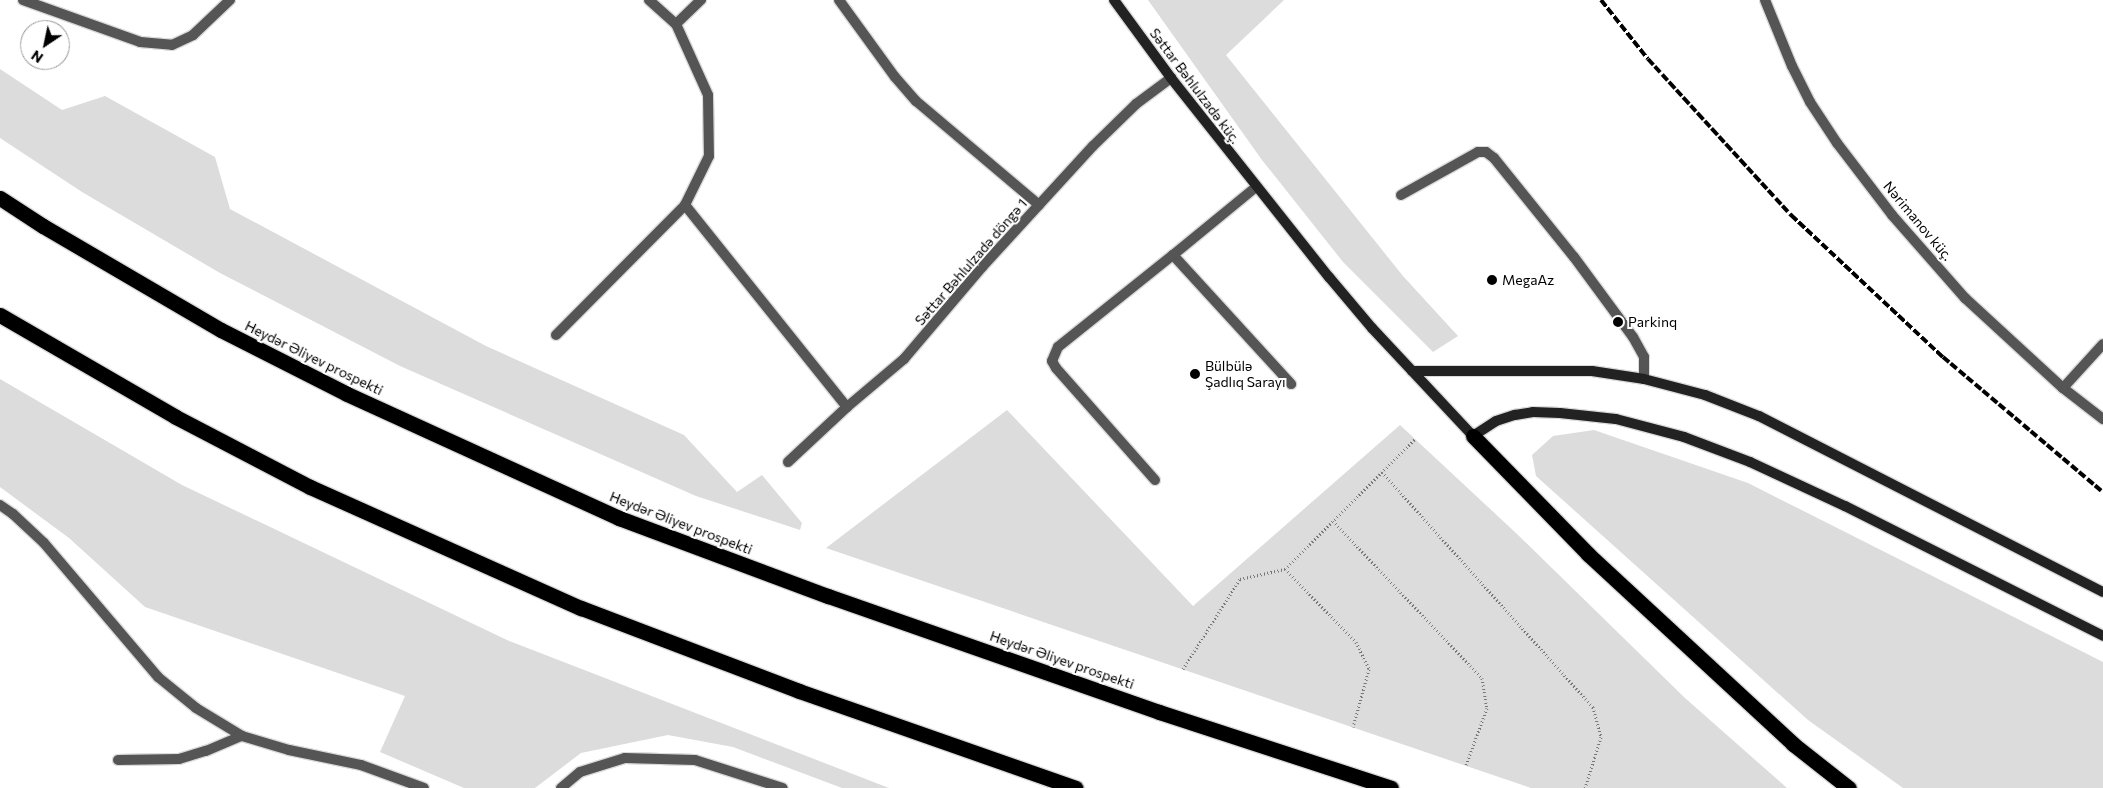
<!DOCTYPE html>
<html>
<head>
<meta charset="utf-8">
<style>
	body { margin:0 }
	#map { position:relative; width:2103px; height:788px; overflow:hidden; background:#fff; font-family:Commissioner,sans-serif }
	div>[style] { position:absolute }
	.green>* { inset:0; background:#dcdcdc }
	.path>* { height:3px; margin-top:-1.5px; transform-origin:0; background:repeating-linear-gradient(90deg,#777 0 1px,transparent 0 3.5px) }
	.roads { filter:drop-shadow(1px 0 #dbdbdb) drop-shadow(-1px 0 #dbdbdb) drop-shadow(0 1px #dbdbdb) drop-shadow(0 -1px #dbdbdb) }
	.lane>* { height:10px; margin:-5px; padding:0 5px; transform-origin:5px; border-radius:5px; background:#555 }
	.street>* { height:10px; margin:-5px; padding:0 5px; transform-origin:5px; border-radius:5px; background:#555 }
	.secondary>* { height:10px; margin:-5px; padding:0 5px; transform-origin:5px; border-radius:5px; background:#222 }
	.highway>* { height:15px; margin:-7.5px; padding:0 7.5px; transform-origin:7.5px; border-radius:7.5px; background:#000 }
	.rail>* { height:4px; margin-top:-2px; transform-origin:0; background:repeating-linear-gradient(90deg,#000 0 8px,transparent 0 10.5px) }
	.dots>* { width:14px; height:14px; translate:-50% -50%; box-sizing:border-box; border:2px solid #fff; border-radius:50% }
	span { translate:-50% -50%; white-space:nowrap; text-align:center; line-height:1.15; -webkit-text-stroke:4px #fff; paint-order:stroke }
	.street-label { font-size:14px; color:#000 }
	.poi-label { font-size:14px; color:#000 }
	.left { translate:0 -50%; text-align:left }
	.north { position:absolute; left:20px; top:20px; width:50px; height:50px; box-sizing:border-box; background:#fff; border:1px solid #999; border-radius:50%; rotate:214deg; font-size:14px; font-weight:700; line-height:20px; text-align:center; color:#000 }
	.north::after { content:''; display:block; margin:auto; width:18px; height:22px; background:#000; clip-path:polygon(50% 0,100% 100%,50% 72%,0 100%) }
</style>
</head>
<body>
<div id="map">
	<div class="green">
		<div style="clip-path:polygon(1148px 0,1284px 0,1226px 55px,1403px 276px,1458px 336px,1433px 352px,1343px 262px,1262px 160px)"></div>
		<div style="clip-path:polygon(0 69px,62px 110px,105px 96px,215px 157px,230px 209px,486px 346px,684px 435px,737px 492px,762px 475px,802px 523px,800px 530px,696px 496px,400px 366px,220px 273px,82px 192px,0 138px)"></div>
		<div style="clip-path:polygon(0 379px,182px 485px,507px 640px,889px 788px,842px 788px,733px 747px,668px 735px,581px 753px,535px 788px,464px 788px,380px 752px,405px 696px,145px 607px,69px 538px,0 487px)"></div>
		<div style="clip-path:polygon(1007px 410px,1193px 606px,1400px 425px,1517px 534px,1685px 698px,1787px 788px,1531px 788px,826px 548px)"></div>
		<div style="clip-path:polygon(1594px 430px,1748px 483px,2103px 662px,2103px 788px,1903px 788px,1808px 720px,1536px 476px,1532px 455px,1553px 436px)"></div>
	</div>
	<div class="path">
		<div style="left:1382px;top:472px;width:316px;rotate:48.1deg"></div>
		<div style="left:1593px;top:707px;width:31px;rotate:75deg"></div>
		<div style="left:1601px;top:737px;width:53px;rotate:107.4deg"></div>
		<div style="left:1333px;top:521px;width:216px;rotate:46.5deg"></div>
		<div style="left:1482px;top:678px;width:30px;rotate:81deg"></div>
		<div style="left:1487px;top:708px;width:61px;rotate:110.2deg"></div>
		<div style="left:1285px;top:569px;width:102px;rotate:45.8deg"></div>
		<div style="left:1356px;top:642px;width:30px;rotate:64deg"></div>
		<div style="left:1369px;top:669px;width:60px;rotate:105.4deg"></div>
		<div style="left:1183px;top:669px;width:107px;rotate:-57.7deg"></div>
		<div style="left:1240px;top:579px;width:46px;rotate:-12.5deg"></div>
		<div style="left:1285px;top:569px;width:184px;rotate:-45deg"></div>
	</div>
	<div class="roads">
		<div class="lane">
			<div style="left:1256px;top:187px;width:107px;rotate:140.7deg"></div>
			<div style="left:1173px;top:255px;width:175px;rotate:47.5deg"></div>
			<div style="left:1401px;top:195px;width:88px;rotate:-29.2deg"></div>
			<div style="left:1478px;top:152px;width:8px"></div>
			<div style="left:1486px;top:152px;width:10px;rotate:37deg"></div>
			<div style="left:1494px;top:158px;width:127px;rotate:51.1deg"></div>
			<div style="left:1574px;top:257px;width:99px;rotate:53.6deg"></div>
			<div style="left:1633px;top:337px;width:23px;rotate:61deg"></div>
			<div style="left:1644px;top:357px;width:22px;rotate:90deg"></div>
			<div style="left:1155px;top:480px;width:149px;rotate:-131.5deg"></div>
			<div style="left:1056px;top:368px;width:8px;rotate:-120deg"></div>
			<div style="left:1052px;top:361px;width:15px;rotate:-67deg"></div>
			<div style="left:1058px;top:347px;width:147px;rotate:-38.7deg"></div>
		</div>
		<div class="street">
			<div style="left:23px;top:0;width:124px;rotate:19.7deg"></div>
			<div style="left:140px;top:42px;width:32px;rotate:5deg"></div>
			<div style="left:172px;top:45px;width:23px;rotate:-25deg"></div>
			<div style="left:193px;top:35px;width:51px;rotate:-43.4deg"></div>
			<div style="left:649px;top:0;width:36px;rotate:42deg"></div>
			<div style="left:676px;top:24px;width:78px;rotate:65.7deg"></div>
			<div style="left:708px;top:95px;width:61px;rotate:89.1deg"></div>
			<div style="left:709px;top:156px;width:55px;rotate:116.1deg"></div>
			<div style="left:839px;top:0;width:95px;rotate:54deg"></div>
			<div style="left:895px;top:77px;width:32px;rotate:49deg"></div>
			<div style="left:916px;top:101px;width:161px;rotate:40.2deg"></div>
			<div style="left:1765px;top:0;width:71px;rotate:67.8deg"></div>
			<div style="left:1792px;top:66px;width:40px;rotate:63.4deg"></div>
			<div style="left:1810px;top:102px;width:49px;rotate:56.6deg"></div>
			<div style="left:1837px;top:143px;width:91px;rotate:52.6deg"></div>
			<div style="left:1892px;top:215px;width:111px;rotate:48.7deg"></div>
			<div style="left:1965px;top:298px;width:133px;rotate:42.6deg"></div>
			<div style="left:2063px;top:388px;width:51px;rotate:37.8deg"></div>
			<div style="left:676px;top:24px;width:35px;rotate:-44deg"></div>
			<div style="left:556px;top:335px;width:183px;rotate:-45.2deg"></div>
			<div style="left:685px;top:205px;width:259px;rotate:51.3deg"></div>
			<div style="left:2063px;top:388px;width:59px;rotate:-47.7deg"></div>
			<div style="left:788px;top:462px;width:81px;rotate:-43deg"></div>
			<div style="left:847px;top:407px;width:75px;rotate:-40.1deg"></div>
			<div style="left:904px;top:359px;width:121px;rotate:-49.7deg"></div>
			<div style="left:982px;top:267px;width:164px;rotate:-47.5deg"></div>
			<div style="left:1093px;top:146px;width:60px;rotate:-44.3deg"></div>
			<div style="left:1136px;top:104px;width:44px;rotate:-36.6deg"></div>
			<div style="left:0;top:505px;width:16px;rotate:35deg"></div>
			<div style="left:13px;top:514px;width:42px;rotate:43.1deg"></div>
			<div style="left:44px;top:543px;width:176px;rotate:49.6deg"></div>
			<div style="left:158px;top:677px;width:49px;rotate:39.2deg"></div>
			<div style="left:196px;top:708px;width:54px;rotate:31.3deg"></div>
			<div style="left:242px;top:736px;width:49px;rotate:16.6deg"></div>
			<div style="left:289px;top:750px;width:74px;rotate:11.8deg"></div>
			<div style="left:361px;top:765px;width:67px;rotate:20.1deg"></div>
			<div style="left:118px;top:760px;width:61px;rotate:-0.9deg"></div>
			<div style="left:179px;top:759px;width:28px;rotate:-17deg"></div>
			<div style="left:206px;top:751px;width:39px;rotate:-23deg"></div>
			<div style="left:561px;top:788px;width:25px;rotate:-40deg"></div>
			<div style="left:580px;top:772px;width:47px;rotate:-17.3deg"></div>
			<div style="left:625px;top:758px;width:70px;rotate:1.6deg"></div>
			<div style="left:695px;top:760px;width:92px;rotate:17.7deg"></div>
		</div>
		<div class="secondary">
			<div style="left:1114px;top:0;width:97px;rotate:53.8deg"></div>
			<div style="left:1171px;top:78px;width:254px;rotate:51.6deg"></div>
			<div style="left:1329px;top:277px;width:67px;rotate:49.9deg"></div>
			<div style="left:1372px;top:328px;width:148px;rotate:46.9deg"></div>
			<div style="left:1473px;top:436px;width:27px;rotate:-33deg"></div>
			<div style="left:1496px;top:421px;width:20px;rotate:-18deg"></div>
			<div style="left:1515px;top:415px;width:18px;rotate:-9deg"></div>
			<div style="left:1533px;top:412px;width:27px;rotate:2deg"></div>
			<div style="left:1560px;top:413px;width:56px;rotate:6.1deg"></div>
			<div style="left:1616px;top:419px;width:70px;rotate:14.8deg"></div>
			<div style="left:1684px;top:437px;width:71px;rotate:20.7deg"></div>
			<div style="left:1750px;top:462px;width:105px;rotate:24.9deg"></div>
			<div style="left:1845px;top:506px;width:289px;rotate:26.7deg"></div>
			<div style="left:1412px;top:371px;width:180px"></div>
			<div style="left:1592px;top:371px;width:53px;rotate:8.7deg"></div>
			<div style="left:1644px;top:379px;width:63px;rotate:14.7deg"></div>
			<div style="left:1705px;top:395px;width:58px;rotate:21.3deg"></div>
			<div style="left:1759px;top:416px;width:386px;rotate:27.1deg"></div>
		</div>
		<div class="highway">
			<div style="left:0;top:198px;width:51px;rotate:33.1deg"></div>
			<div style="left:43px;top:226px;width:206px;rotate:30.3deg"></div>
			<div style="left:221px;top:330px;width:141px;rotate:26.9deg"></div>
			<div style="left:347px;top:394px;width:299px;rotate:24.5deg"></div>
			<div style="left:619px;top:518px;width:223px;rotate:20.5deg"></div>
			<div style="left:828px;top:596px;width:351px;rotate:19.3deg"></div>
			<div style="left:1159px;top:712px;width:244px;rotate:18.1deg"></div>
			<div style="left:0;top:315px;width:203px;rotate:30.1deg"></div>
			<div style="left:176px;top:417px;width:151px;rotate:27.6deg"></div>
			<div style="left:310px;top:487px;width:297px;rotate:24.1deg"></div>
			<div style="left:581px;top:608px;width:233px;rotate:20.8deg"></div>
			<div style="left:799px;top:691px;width:293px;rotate:19.3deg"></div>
			<div style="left:1473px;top:436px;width:165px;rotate:45.7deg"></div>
			<div style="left:1588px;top:554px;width:280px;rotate:42.8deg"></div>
			<div style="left:1793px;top:744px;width:71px;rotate:38.2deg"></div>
		</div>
	</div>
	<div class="rail">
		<div style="left:1601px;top:0;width:75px;rotate:51.5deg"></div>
		<div style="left:1648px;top:59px;width:212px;rotate:47.5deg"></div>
		<div style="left:1791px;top:215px;width:208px;rotate:43.1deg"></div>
		<div style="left:1943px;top:357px;width:209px;rotate:40.2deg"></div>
	</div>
	<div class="dots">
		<div style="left:1492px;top:280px;background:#000"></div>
		<div style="left:1618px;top:322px;background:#000"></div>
		<div style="left:1195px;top:374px;background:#000"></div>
	</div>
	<div class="street-label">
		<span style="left:1195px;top:86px;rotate:53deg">Səttar Bəhlulzadə küç.</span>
		<span style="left:1918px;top:221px;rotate:50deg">Nərimanov küç.</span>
		<span style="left:971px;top:262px;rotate:-49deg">Səttar Bəhlulzadə döngə 1</span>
		<span style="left:314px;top:358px;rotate:26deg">Heydər Əliyev prospekti</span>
		<span style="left:681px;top:523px;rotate:21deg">Heydər Əliyev prospekti</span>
		<span style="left:1062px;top:660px;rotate:19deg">Heydər Əliyev prospekti</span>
	</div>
	<div class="poi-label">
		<span class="left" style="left:1502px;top:280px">MegaAz</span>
		<span class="left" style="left:1628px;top:322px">Parkinq</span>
		<span class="left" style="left:1205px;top:374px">Bülbülə<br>Şadlıq Sarayı</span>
	</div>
	<div class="north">N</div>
</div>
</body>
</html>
